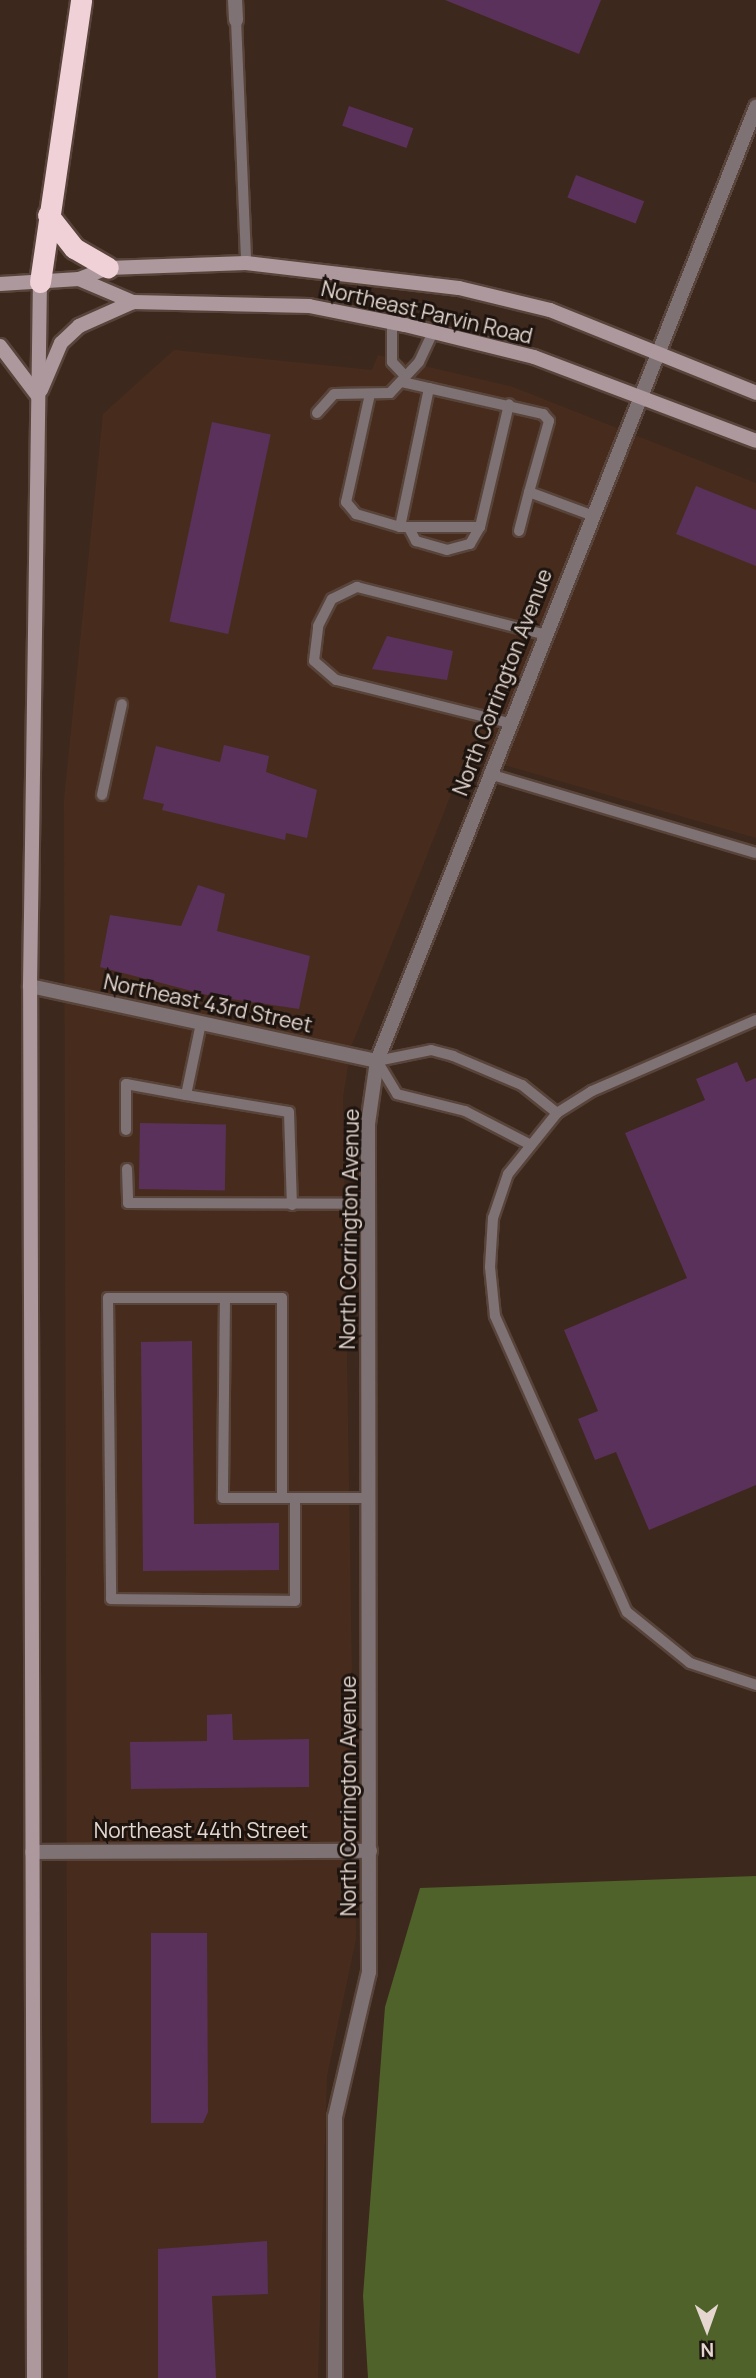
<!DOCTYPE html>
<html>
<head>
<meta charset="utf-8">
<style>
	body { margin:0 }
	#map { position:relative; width:756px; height:2378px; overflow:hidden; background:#3d281d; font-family:Manrope,sans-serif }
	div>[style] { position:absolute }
	.built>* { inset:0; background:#472c1d }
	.forest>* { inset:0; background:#4f6229 }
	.building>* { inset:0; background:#5a315a; transform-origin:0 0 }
	.roads { filter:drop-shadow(2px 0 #58443a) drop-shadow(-2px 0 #58443a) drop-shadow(0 2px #58443a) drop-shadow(0 -2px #58443a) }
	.lane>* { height:10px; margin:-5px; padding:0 5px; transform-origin:5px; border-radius:5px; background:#7f7275 }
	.street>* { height:14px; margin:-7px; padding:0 7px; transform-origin:7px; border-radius:7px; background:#7f7275 }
	.secondary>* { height:14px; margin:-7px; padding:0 7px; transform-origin:7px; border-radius:7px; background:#ad999d }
	.highway>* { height:21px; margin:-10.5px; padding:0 10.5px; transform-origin:10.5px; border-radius:10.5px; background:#f1d1d8 }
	span { translate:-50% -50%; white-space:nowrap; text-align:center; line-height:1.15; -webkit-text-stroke:6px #1d140f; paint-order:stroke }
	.street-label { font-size:21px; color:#e5d7d0 }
	.north { position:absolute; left:672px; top:2294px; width:70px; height:70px; -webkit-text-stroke:5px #1d140f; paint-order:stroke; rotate:179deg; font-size:19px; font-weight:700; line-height:28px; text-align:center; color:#e5d7d0 }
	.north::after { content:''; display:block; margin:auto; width:24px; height:32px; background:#e5d7d0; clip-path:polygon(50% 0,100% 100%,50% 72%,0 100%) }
</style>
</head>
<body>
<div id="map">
	<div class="built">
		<div style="clip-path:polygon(174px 350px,372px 370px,378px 355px,513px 387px,756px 483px,756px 838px,467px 754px,351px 1047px,343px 1097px,356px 1939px,327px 2076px,318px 2378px,68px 2378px,64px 800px,103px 414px)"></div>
	</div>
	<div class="forest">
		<div style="clip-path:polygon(756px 1876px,756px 2378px,368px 2378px,363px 2296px,385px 2007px,420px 1888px)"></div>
	</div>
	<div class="building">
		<div style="clip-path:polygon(445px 0,601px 0,579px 54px)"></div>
		<div style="left:349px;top:106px;width:68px;height:21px;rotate:19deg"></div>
		<div style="left:576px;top:175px;width:73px;height:24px;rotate:21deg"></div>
		<div style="left:212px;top:422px;width:60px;height:204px;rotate:12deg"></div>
		<div style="clip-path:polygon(696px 486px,756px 510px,756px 566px,676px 534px)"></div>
		<div style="clip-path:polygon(387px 636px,453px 651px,447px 680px,372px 669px)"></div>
		<div style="clip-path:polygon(224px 745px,269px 756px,266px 772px,317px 790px,307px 838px,286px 833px,285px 840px,162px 810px,164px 804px,143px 799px,156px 746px,220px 762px)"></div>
		<div style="clip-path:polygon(198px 885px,225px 894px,217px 931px,310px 956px,299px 1009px,211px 996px,100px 967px,110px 915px,181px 926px)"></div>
		<div style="clip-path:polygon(737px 1062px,746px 1082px,756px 1078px,756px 1485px,649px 1530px,616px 1452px,595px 1460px,578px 1419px,598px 1411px,564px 1330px,687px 1278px,625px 1133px,705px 1100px,696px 1079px)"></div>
		<div style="left:140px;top:1123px;width:86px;height:66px;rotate:1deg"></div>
		<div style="clip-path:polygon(192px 1341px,194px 1524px,279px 1523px,279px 1570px,143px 1571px,141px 1342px)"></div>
		<div style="clip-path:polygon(232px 1714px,233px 1740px,309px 1739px,309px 1787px,131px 1789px,130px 1742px,207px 1741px,207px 1715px)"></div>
		<div style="clip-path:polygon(151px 1933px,207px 1933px,208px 2112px,203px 2123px,151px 2123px)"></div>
		<div style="clip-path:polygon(267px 2241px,268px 2294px,212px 2296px,216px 2378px,158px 2378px,158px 2249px)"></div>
	</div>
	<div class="roads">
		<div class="lane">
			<div style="left:236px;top:20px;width:243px;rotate:87.6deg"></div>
			<div style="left:392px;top:322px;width:40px;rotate:90deg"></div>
			<div style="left:392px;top:362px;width:16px;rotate:47deg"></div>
			<div style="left:402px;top:382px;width:145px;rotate:12.8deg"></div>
			<div style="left:543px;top:414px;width:9px;rotate:49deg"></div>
			<div style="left:549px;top:421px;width:74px;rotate:105.7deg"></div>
			<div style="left:529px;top:492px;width:66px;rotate:20.4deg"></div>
			<div style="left:370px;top:394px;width:111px;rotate:102.5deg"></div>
			<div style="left:346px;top:502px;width:16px;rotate:50deg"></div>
			<div style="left:356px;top:514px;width:46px;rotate:16.5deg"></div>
			<div style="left:400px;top:527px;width:142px;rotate:-78.2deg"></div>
			<div style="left:317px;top:413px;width:25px;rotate:-48deg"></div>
			<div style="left:334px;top:394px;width:56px;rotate:-1deg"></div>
			<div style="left:390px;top:393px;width:42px;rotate:-46.9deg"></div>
			<div style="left:419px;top:362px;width:33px;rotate:-65deg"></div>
			<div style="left:400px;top:527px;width:80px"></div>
			<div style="left:480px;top:527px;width:126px;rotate:-76.7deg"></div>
			<div style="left:409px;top:528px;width:15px;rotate:62deg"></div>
			<div style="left:416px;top:541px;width:32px;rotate:16deg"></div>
			<div style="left:447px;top:550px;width:24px;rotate:-15deg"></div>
			<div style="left:470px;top:544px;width:20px;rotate:-60deg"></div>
			<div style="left:519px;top:531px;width:40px;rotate:-75.6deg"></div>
			<div style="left:509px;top:723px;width:178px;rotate:-166deg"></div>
			<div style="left:336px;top:680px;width:29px;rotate:-139deg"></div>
			<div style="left:314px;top:661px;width:35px;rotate:-83deg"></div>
			<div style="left:318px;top:626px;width:30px;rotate:-63deg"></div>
			<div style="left:332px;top:599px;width:28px;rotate:-26deg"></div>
			<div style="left:357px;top:587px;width:192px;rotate:14.2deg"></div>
			<div style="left:489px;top:774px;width:278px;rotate:16.5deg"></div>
			<div style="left:102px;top:795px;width:93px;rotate:-77.6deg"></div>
			<div style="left:756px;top:1020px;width:179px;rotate:156.6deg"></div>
			<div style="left:592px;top:1091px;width:41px;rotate:147.8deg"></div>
			<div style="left:557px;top:1113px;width:78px;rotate:128.8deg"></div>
			<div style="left:508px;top:1174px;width:46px;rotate:108.8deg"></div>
			<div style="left:493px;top:1218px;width:49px;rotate:93.5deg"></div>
			<div style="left:490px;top:1267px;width:49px;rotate:84.2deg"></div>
			<div style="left:495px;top:1316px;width:324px;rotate:66deg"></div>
			<div style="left:627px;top:1612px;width:81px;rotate:39deg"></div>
			<div style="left:690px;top:1663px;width:70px;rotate:18.4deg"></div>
			<div style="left:186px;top:1095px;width:104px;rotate:9.4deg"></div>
			<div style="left:289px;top:1112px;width:93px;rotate:88.2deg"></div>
			<div style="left:126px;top:1130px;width:46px;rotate:-90deg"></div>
			<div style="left:126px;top:1084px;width:61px;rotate:10.4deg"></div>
			<div style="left:186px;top:1095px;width:74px;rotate:-78.2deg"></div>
			<div style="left:527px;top:1143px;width:70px;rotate:-152.7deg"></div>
			<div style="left:465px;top:1111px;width:70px;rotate:-166deg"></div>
			<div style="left:397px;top:1094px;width:39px;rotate:-121deg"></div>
			<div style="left:377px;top:1061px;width:55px;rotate:-11.5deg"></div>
			<div style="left:431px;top:1050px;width:23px;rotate:15deg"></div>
			<div style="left:453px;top:1056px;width:75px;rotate:22.8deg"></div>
			<div style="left:522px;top:1085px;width:45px;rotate:38.7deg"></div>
			<div style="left:127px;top:1169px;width:34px;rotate:88deg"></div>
			<div style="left:128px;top:1203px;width:240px;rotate:0.2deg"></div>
			<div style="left:225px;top:1298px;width:200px;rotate:90.6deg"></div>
			<div style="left:223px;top:1498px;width:59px"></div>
			<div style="left:295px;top:1498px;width:13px;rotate:180deg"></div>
			<div style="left:282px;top:1498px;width:200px;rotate:-90deg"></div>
			<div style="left:282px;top:1298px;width:174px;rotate:180deg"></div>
			<div style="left:108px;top:1298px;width:301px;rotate:89.4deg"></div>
			<div style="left:111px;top:1599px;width:184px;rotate:0.6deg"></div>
			<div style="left:295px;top:1601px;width:103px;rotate:-90deg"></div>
			<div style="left:295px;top:1498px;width:73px"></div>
		</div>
		<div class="street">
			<div style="left:235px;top:0;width:20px;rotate:87deg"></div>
			<div style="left:30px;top:986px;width:355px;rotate:12.2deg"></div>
			<div style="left:32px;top:1852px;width:338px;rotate:-0.2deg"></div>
			<div style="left:335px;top:2378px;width:261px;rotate:-90deg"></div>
			<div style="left:335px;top:2117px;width:149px;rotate:-76.8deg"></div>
			<div style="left:369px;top:1972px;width:848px;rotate:-90.07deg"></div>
			<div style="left:368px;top:1124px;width:64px;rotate:-81.9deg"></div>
			<div style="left:377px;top:1061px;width:1027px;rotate:-68.33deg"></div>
		</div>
		<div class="secondary">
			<div style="left:79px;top:279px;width:59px;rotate:23.1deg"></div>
			<div style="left:133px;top:302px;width:176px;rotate:1.3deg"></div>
			<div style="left:309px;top:306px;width:98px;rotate:11.2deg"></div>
			<div style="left:405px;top:325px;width:133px;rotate:13.9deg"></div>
			<div style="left:534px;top:357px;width:237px;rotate:20.7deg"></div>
			<div style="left:0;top:284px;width:79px;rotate:-3.6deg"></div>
			<div style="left:79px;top:279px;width:31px;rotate:-21deg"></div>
			<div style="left:108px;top:268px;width:138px;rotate:-2.1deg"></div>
			<div style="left:246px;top:263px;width:214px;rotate:6.7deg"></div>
			<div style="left:459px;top:288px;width:94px;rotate:13.6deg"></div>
			<div style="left:550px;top:310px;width:222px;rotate:21.9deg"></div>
			<div style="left:0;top:346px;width:63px;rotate:52.8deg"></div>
			<div style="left:41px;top:390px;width:51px;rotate:-66.9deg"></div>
			<div style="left:61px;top:343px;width:25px;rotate:-43deg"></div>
			<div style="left:79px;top:326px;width:59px;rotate:-24deg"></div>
			<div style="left:34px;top:2378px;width:1392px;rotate:-90.16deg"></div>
			<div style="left:30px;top:986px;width:704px;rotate:-89.19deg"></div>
		</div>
		<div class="highway">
			<div style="left:48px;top:215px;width:42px;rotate:51.8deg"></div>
			<div style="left:74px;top:248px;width:39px;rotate:30deg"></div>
			<div style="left:40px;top:282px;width:285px;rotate:-81.7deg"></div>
		</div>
	</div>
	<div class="street-label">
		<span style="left:427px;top:312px;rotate:13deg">Northeast Parvin Road</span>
		<span style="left:502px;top:682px;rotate:-69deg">North Corrington Avenue</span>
		<span style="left:208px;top:1003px;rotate:12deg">Northeast 43rd Street</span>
		<span style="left:349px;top:1229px;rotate:-89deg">North Corrington Avenue</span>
		<span style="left:348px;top:1796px;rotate:-90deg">North Corrington Avenue</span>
		<span style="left:201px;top:1830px">Northeast 44th Street</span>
	</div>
	<div class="north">N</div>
</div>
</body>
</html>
